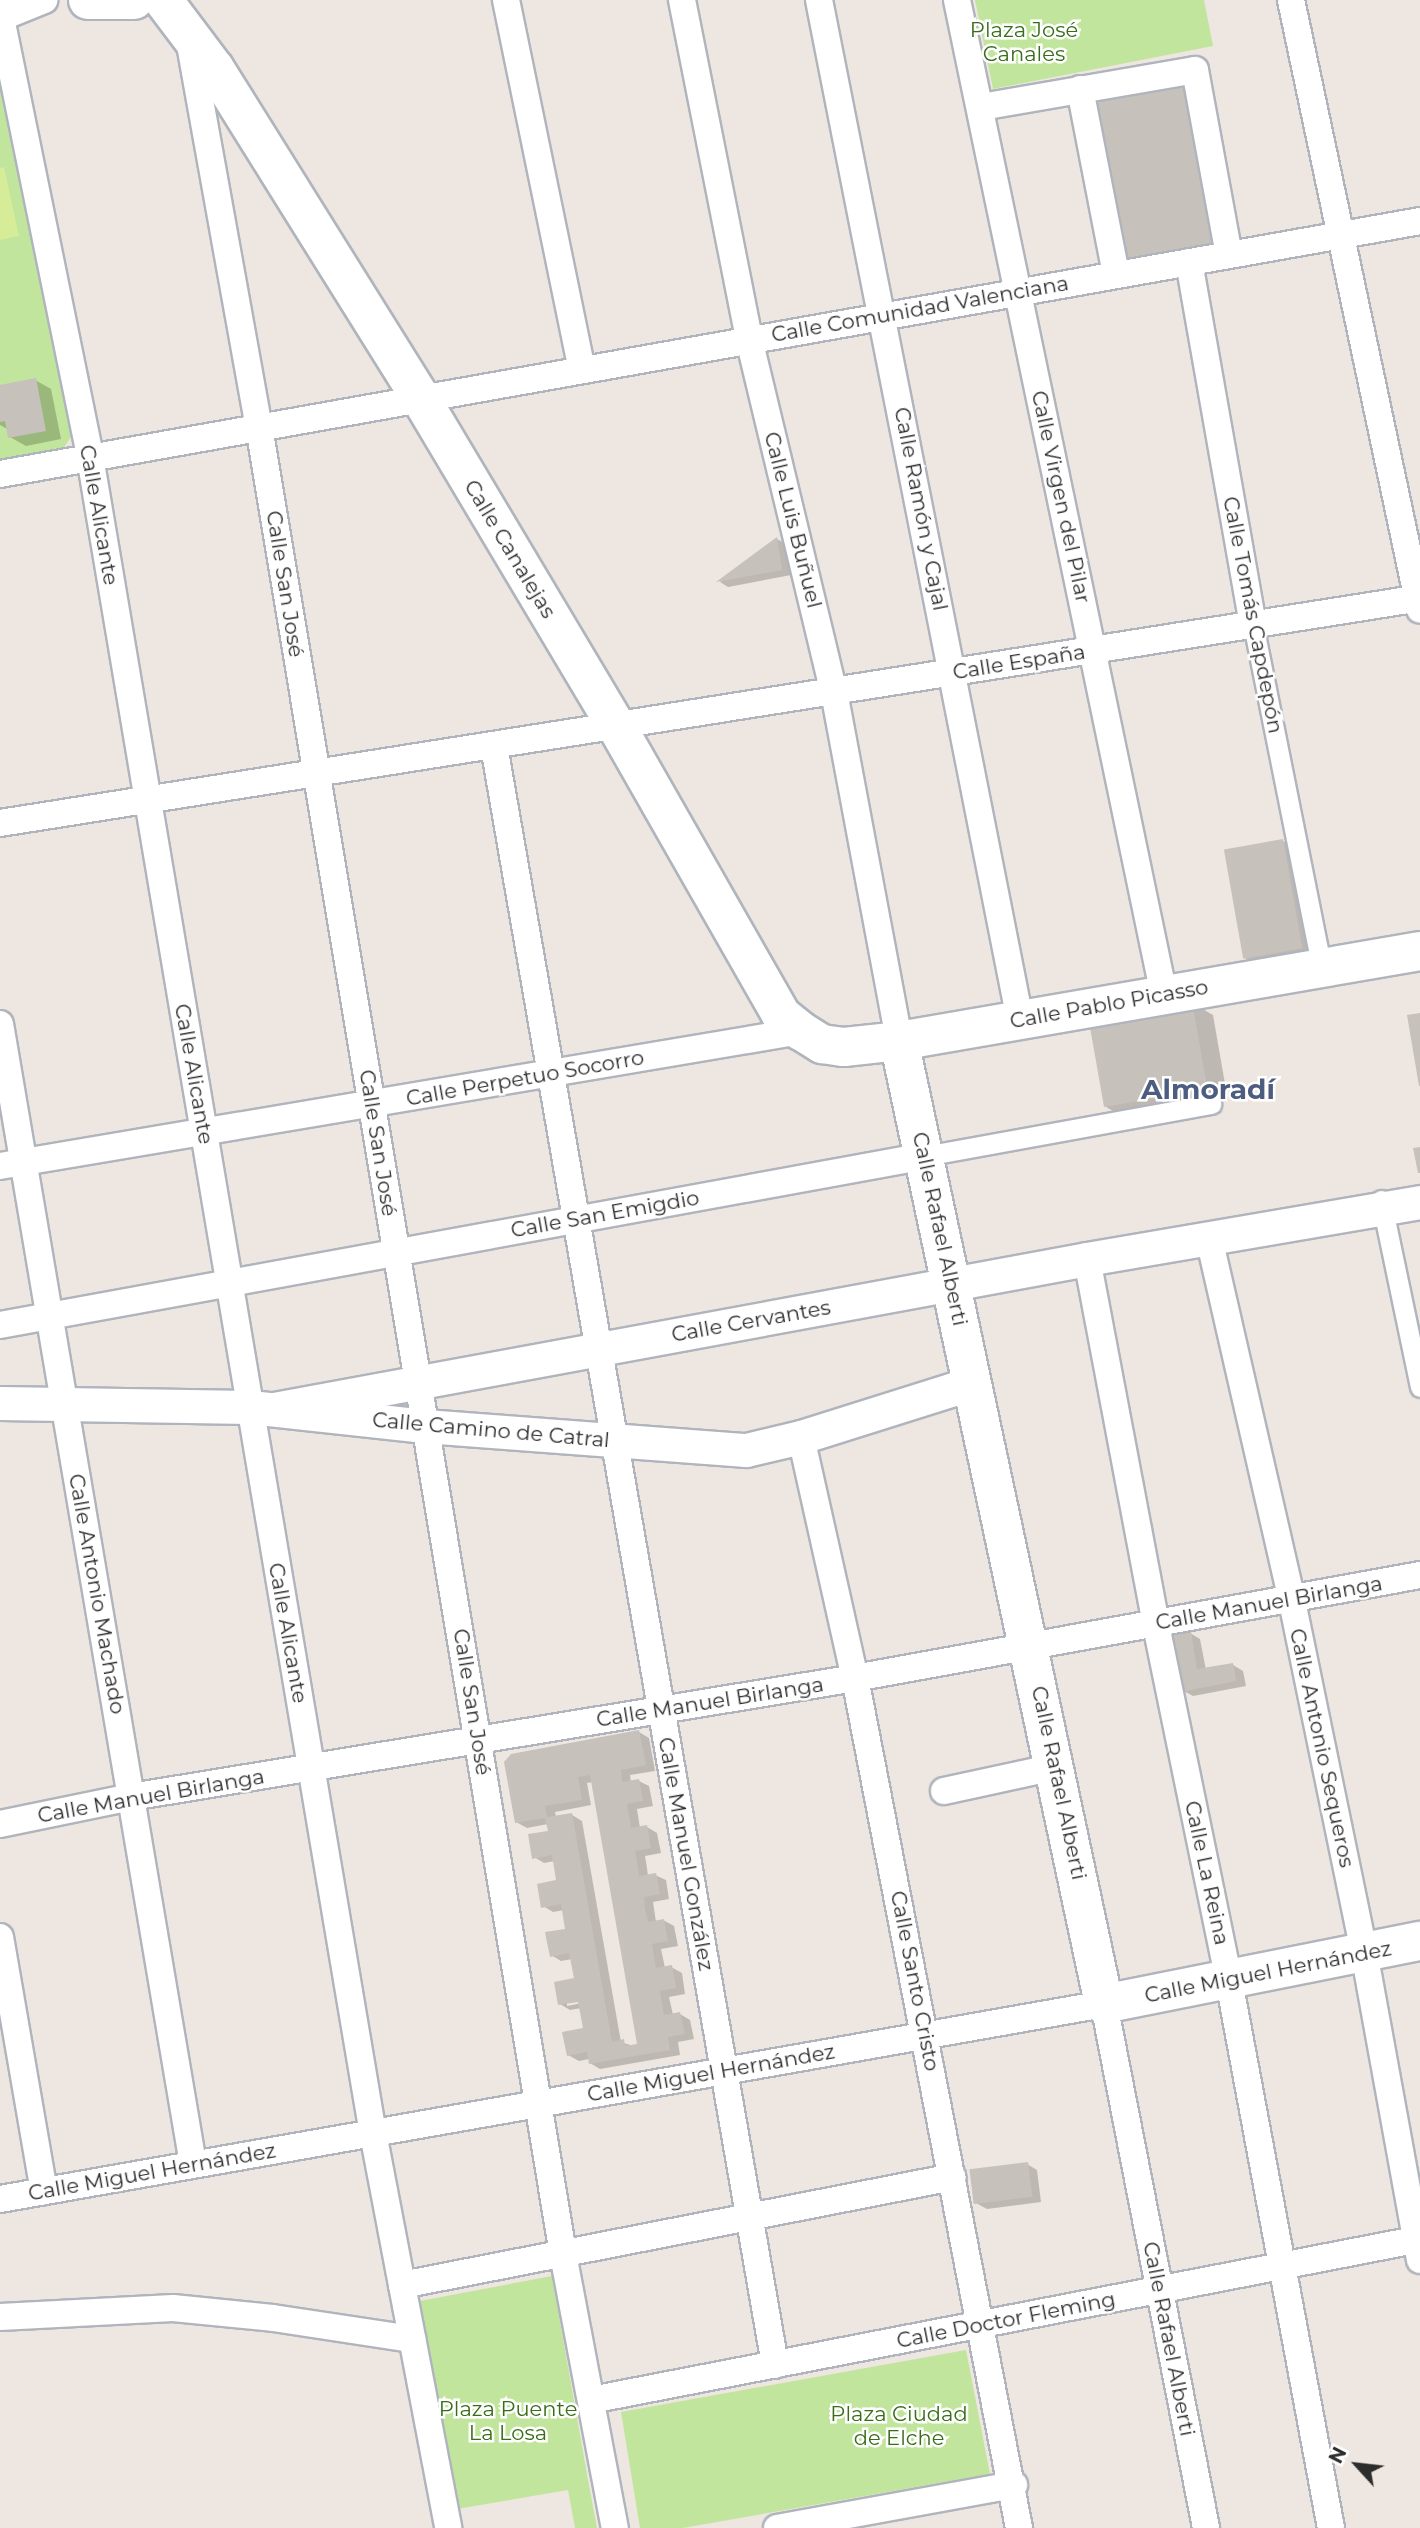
<!DOCTYPE html>
<html>
<head>
<meta charset="utf-8">
<style>
	body { margin:0 }
	#map { position:relative; width:1420px; height:2528px; overflow:hidden; background:#eee6e0; font-family:Montserrat,sans-serif }
	div>[style] { position:absolute }
	.green>* { inset:0; background:#c1e59c }
	.pitch>* { inset:0; background:#d6ec98 }
	.shadow>* { inset:0; background:#0003 }
	.building>* { inset:0; background:#c7c1bb; transform-origin:0 0 }
	.roads { filter:drop-shadow(2px 0 #b0b5bd) drop-shadow(-2px 0 #b0b5bd) drop-shadow(0 2px #b0b5bd) drop-shadow(0 -2px #b0b5bd) }
	.pedestrian>* { height:19px; margin:-9.5px; padding:0 9.5px; transform-origin:9.5px; border-radius:9.5px; background:#fff }
	.minor>* { height:26px; margin:-13px; padding:0 13px; transform-origin:13px; border-radius:13px; background:#fff }
	.tertiary>* { height:33px; margin:-16.5px; padding:0 16.5px; transform-origin:16.5px; border-radius:16.5px; background:#fff }
	.secondary>* { height:38px; margin:-19px; padding:0 19px; transform-origin:19px; border-radius:19px; background:#fff }
	span { translate:-50% -50%; white-space:nowrap; text-align:center; line-height:1.15; -webkit-text-stroke:5px #fff; paint-order:stroke }
	.park-label { font-size:21px; color:#396d1a }
	.street-label { font-size:21px; color:#2d2d2d }
	.district-label { font-size:28px; color:#4c5d7f; font-weight:700 }
	.north { position:absolute; left:1322px; top:2430px; width:70px; height:70px; -webkit-text-stroke:5px #fff; paint-order:stroke; rotate:297deg; font-size:19px; font-weight:700; line-height:28px; text-align:center; color:#2d2d2d }
	.north::after { content:''; display:block; margin:auto; width:24px; height:32px; background:#2d2d2d; clip-path:polygon(50% 0,100% 100%,50% 72%,0 100%) }
</style>
</head>
<body>
<div id="map">
	<div class="green">
		<div style="clip-path:polygon(975px 0,1204px 0,1213px 46px,993px 89px)"></div>
		<div style="clip-path:polygon(0 48px,71px 437px,63px 449px,0 461px)"></div>
		<div style="clip-path:polygon(552px 2276px,588px 2480px,597px 2528px,575px 2528px,568px 2490px,451px 2510px,420px 2301px)"></div>
		<div style="clip-path:polygon(966px 2350px,990px 2474px,683px 2528px,640px 2528px,621px 2412px)"></div>
	</div>
	<div class="pitch">
		<div style="clip-path:polygon(4px 167px,19px 236px,0 240px,0 168px)"></div>
	</div>
	<div class="shadow">
		<div style="clip-path:polygon(35px 380px,51px 389px,61px 439px,26px 446px,10px 437px,9px 430px,0 425px,0 387px)"></div>
		<div style="clip-path:polygon(777px 539px,786px 544px,791px 575px,728px 587px,720px 582px)"></div>
		<div style="clip-path:polygon(1283px 841px,1298px 850px,1318px 957px,1260px 967px,1245px 958px)"></div>
		<div style="clip-path:polygon(1192px 1003px,1213px 1015px,1228px 1101px,1127px 1119px,1106px 1107px)"></div>
		<div style="clip-path:polygon(1190px 1633px,1200px 1639px,1206px 1670px,1233px 1665px,1243px 1671px,1246px 1686px,1193px 1696px,1182px 1690px)"></div>
		<div style="clip-path:polygon(evenodd,639px 1732px,649px 1738px,655px 1771px,630px 1775px,631px 1782px,639px 1781px,649px 1786px,653px 1806px,637px 1809px,639px 1822px,640px 1828px,647px 1827px,657px 1833px,661px 1853px,645px 1856px,647px 1868px,648px 1876px,655px 1875px,666px 1880px,669px 1899px,653px 1902px,656px 1922px,663px 1920px,674px 1926px,678px 1946px,661px 1949px,665px 1968px,671px 1967px,682px 1973px,685px 1994px,669px 1997px,673px 2015px,680px 2014px,690px 2020px,694px 2039px,678px 2042px,680px 2055px,600px 2069px,590px 2063px,589px 2059px,579px 2061px,568px 2055px,585px 2030px,581px 2008px,570px 2010px,560px 2004px,576px 1980px,572px 1959px,561px 1961px,551px 1955px,567px 1930px,564px 1910px,553px 1912px,543px 1906px,558px 1882px,555px 1861px,544px 1863px,534px 1857px,550px 1832px,548px 1824px,527px 1828px,516px 1822px,506px 1763px,639px 1732px,593px 1782px,639px 2045px,633px 2046px,621px 2042px,582px 1821px,572px 1815px,556px 1817px,555px 1812px,591px 1805px,587px 1783px,593px 1782px,639px 1732px,586px 1999px,587px 2002px,567px 2006px,567px 2002px,586px 1999px)"></div>
		<div style="clip-path:polygon(1027px 2164px,1037px 2170px,1041px 2202px,987px 2209px,976px 2203px)"></div>
	</div>
	<div class="building">
		<div style="left:1191px;top:77px;width:178px;height:99px;rotate:81deg"></div>
		<div style="clip-path:polygon(36px 378px,46px 431px,8px 438px,5px 421px,0 422px,0 385px)"></div>
		<div style="clip-path:polygon(777px 537px,782px 570px,716px 582px)"></div>
		<div style="left:1283px;top:839px;width:111px;height:60px;rotate:80deg"></div>
		<div style="left:1192px;top:1001px;width:89px;height:105px;rotate:80deg"></div>
		<div style="clip-path:polygon(1420px 1013px,1420px 1086px,1419px 1086px,1407px 1015px)"></div>
		<div style="clip-path:polygon(1420px 1147px,1420px 1173px,1418px 1173px,1413px 1148px)"></div>
		<div style="clip-path:polygon(1191px 1631px,1197px 1669px,1233px 1663px,1236px 1681px,1181px 1692px,1170px 1635px)"></div>
		<div style="clip-path:polygon(evenodd,639px 1730px,646px 1765px,621px 1770px,622px 1782px,639px 1779px,643px 1801px,627px 1804px,631px 1828px,647px 1825px,651px 1848px,635px 1851px,637px 1862px,639px 1876px,656px 1873px,660px 1894px,644px 1897px,645px 1909px,648px 1922px,664px 1919px,668px 1941px,652px 1944px,656px 1968px,672px 1965px,676px 1988px,660px 1991px,664px 2015px,680px 2012px,685px 2034px,668px 2037px,670px 2050px,589px 2064px,587px 2052px,567px 2056px,562px 2032px,583px 2028px,578px 2002px,558px 2005px,554px 1982px,574px 1978px,569px 1953px,550px 1957px,545px 1932px,565px 1929px,561px 1904px,541px 1908px,537px 1884px,556px 1880px,552px 1855px,532px 1859px,528px 1834px,548px 1831px,545px 1818px,515px 1823px,504px 1762px,511px 1754px,639px 1730px,590px 1775px,637px 2044px,625px 2046px,624px 2039px,612px 2042px,572px 1813px,547px 1817px,545px 1806px,582px 1800px,578px 1777px,590px 1775px)"></div>
		<div style="left:1028px;top:2162px;width:35px;height:59px;rotate:83deg"></div>
	</div>
	<div class="roads">
		<div class="pedestrian">
			<div style="left:1253px;top:624px;width:351px;rotate:78.7deg"></div>
			<div style="left:925px;top:1156px;width:291px;rotate:-10.3deg"></div>
			<div style="left:1381px;top:1200px;width:191px;rotate:78.2deg"></div>
		</div>
		<div class="minor">
			<div style="left:2px;top:0;width:18px;rotate:93deg"></div>
			<div style="left:1px;top:18px;width:448px;rotate:78.5deg"></div>
			<div style="left:90px;top:457px;width:1700px;rotate:80.42deg"></div>
			<div style="left:373px;top:2133px;width:402px;rotate:79.2deg"></div>
			<div style="left:506px;top:0;width:377px;rotate:78.4deg"></div>
			<div style="left:682px;top:0;width:346px;rotate:78.8deg"></div>
			<div style="left:749px;top:339px;width:363px;rotate:76.5deg"></div>
			<div style="left:834px;top:692px;width:355px;rotate:79.4deg"></div>
			<div style="left:819px;top:0;width:1040px;rotate:78.85deg"></div>
			<div style="left:957px;top:0;width:1016px;rotate:78.25deg"></div>
			<div style="left:1291px;top:0;width:623px;rotate:78.06deg"></div>
			<div style="left:0;top:18px;width:48px;rotate:-22.2deg"></div>
			<div style="left:189px;top:39px;width:394px;rotate:79.8deg"></div>
			<div style="left:259px;top:427px;width:1852px;rotate:80.55deg"></div>
			<div style="left:563px;top:2254px;width:279px;rotate:79.3deg"></div>
			<div style="left:1080px;top:89px;width:188px;rotate:79deg"></div>
			<div style="left:981px;top:107px;width:217px;rotate:-9.8deg"></div>
			<div style="left:1195px;top:70px;width:188px;rotate:79.6deg"></div>
			<div style="left:1189px;top:262px;width:368px;rotate:80deg"></div>
			<div style="left:0;top:474px;width:1442px;rotate:-10.1deg"></div>
			<div style="left:494px;top:746px;width:1643px;rotate:80.15deg"></div>
			<div style="left:0;top:823px;width:1438px;rotate:-9deg"></div>
			<div style="left:0;top:1024px;width:1156px;rotate:80.39deg"></div>
			<div style="left:0;top:1166px;width:812px;rotate:-9.57deg"></div>
			<div style="left:1209px;top:1238px;width:372px;rotate:77.1deg"></div>
			<div style="left:1292px;top:1601px;width:358px;rotate:78.4deg"></div>
			<div style="left:1364px;top:1952px;width:313px;rotate:79.7deg"></div>
			<div style="left:1087px;top:1259px;width:372px;rotate:79.3deg"></div>
			<div style="left:1156px;top:1625px;width:363px;rotate:78.4deg"></div>
			<div style="left:1229px;top:1981px;width:556px;rotate:79.44deg"></div>
			<div style="left:0;top:1325px;width:940px;rotate:-10.35deg"></div>
			<div style="left:801px;top:1437px;width:247px;rotate:77.4deg"></div>
			<div style="left:855px;top:1678px;width:866px;rotate:79.08deg"></div>
			<div style="left:944px;top:1791px;width:114px;rotate:-12.2deg"></div>
			<div style="left:0;top:1824px;width:134px;rotate:-11.6deg"></div>
			<div style="left:131px;top:1797px;width:734px;rotate:-9.33deg"></div>
			<div style="left:855px;top:1678px;width:574px;rotate:-10.33deg"></div>
			<div style="left:0;top:1937px;width:258px;rotate:80.2deg"></div>
			<div style="left:0;top:2199px;width:1121px;rotate:-10.02deg"></div>
			<div style="left:1104px;top:2004px;width:534px;rotate:78.98deg"></div>
			<div style="left:402px;top:2285px;width:561px;rotate:-11.09deg"></div>
			<div style="left:0;top:2317px;width:173px;rotate:-3deg"></div>
			<div style="left:173px;top:2308px;width:100px;rotate:5.7deg"></div>
			<div style="left:273px;top:2318px;width:141px;rotate:8.6deg"></div>
			<div style="left:591px;top:2400px;width:844px;rotate:-10.99deg"></div>
			<div style="left:777px;top:2528px;width:241px;rotate:-10.3deg"></div>
		</div>
		<div class="tertiary">
			<div style="left:0;top:1403px;width:250px;rotate:0.9deg"></div>
			<div style="left:250px;top:1407px;width:176px;rotate:6.2deg"></div>
			<div style="left:425px;top:1426px;width:322px;rotate:4.3deg"></div>
			<div style="left:746px;top:1450px;width:57px;rotate:-13.3deg"></div>
			<div style="left:801px;top:1437px;width:179px;rotate:-17.5deg"></div>
			<div style="left:274px;top:1409px;width:827px;rotate:-10.45deg"></div>
			<div style="left:1087px;top:1259px;width:338px;rotate:-9.7deg"></div>
		</div>
		<div class="secondary">
			<div style="left:88px;top:0;width:46px"></div>
			<div style="left:163px;top:0;width:86px;rotate:53deg"></div>
			<div style="left:215px;top:69px;width:387px;rotate:58deg"></div>
			<div style="left:420px;top:397px;width:384px;rotate:59.2deg"></div>
			<div style="left:617px;top:727px;width:331px;rotate:60.3deg"></div>
			<div style="left:781px;top:1015px;width:26px;rotate:39deg"></div>
			<div style="left:801px;top:1031px;width:25px;rotate:32deg"></div>
			<div style="left:822px;top:1044px;width:22px;rotate:8deg"></div>
			<div style="left:844px;top:1047px;width:55px;rotate:-6.2deg"></div>
			<div style="left:899px;top:1041px;width:529px;rotate:-9.8deg"></div>
			<div style="left:899px;top:1041px;width:985px;rotate:77.98deg"></div>
			<div style="left:1104px;top:2004px;width:322px;rotate:-11.3deg"></div>
		</div>
	</div>
	<div class="park-label">
		<span style="left:1024px;top:42px">Plaza José<br>Canales</span>
		<span style="left:508px;top:2421px">Plaza Puente<br>La Losa</span>
		<span style="left:899px;top:2426px">Plaza Ciudad<br>de Elche</span>
	</div>
	<div class="street-label">
		<span style="left:920px;top:309px;rotate:-10deg">Calle Comunidad Valenciana</span>
		<span style="left:1061px;top:497px;rotate:78deg">Calle Virgen del Pilar</span>
		<span style="left:921px;top:509px;rotate:79deg">Calle Ramón y Cajal</span>
		<span style="left:99px;top:515px;rotate:80deg">Calle Alicante</span>
		<span style="left:793px;top:520px;rotate:76deg">Calle Luis Buñuel</span>
		<span style="left:510px;top:549px;rotate:59deg">Calle Canalejas</span>
		<span style="left:285px;top:584px;rotate:81deg">Calle San José</span>
		<span style="left:1253px;top:615px;rotate:79deg">Calle Tomás Capdepón</span>
		<span style="left:1019px;top:662px;rotate:-9deg">Calle España</span>
		<span style="left:1109px;top:1004px;rotate:-10deg">Calle Pablo Picasso</span>
		<span style="left:194px;top:1074px;rotate:80deg">Calle Alicante</span>
		<span style="left:525px;top:1078px;rotate:-10deg">Calle Perpetuo Socorro</span>
		<span style="left:378px;top:1143px;rotate:81deg">Calle San José</span>
		<span style="left:605px;top:1214px;rotate:-10deg">Calle San Emigdio</span>
		<span style="left:940px;top:1229px;rotate:78deg">Calle Rafael Alberti</span>
		<span style="left:751px;top:1321px;rotate:-10deg">Calle Cervantes</span>
		<span style="left:491px;top:1430px;rotate:5deg">Calle Camino de Catral</span>
		<span style="left:97px;top:1594px;rotate:80deg">Calle Antonio Machado</span>
		<span style="left:1269px;top:1603px;rotate:-10deg">Calle Manuel Birlanga</span>
		<span style="left:288px;top:1633px;rotate:80deg">Calle Alicante</span>
		<span style="left:472px;top:1702px;rotate:81deg">Calle San José</span>
		<span style="left:710px;top:1702px;rotate:-9deg">Calle Manuel Birlanga</span>
		<span style="left:1322px;top:1748px;rotate:78deg">Calle Antonio Sequeros</span>
		<span style="left:1059px;top:1783px;rotate:78deg">Calle Rafael Alberti</span>
		<span style="left:151px;top:1796px;rotate:-10deg">Calle Manuel Birlanga</span>
		<span style="left:686px;top:1854px;rotate:80deg">Calle Manuel González</span>
		<span style="left:1207px;top:1873px;rotate:78deg">Calle La Reina</span>
		<span style="left:1268px;top:1972px;rotate:-11deg">Calle Miguel Hernández</span>
		<span style="left:915px;top:1981px;rotate:79deg">Calle Santo Cristo</span>
		<span style="left:711px;top:2073px;rotate:-10deg">Calle Miguel Hernández</span>
		<span style="left:152px;top:2172px;rotate:-10deg">Calle Miguel Hernández</span>
		<span style="left:1006px;top:2320px;rotate:-11deg">Calle Doctor Fleming</span>
		<span style="left:1169px;top:2339px;rotate:79deg">Calle Rafael Alberti</span>
	</div>
	<div class="district-label">
		<span style="left:1208px;top:1089px">Almoradí</span>
	</div>
	<div class="north">N</div>
</div>
</body>
</html>
